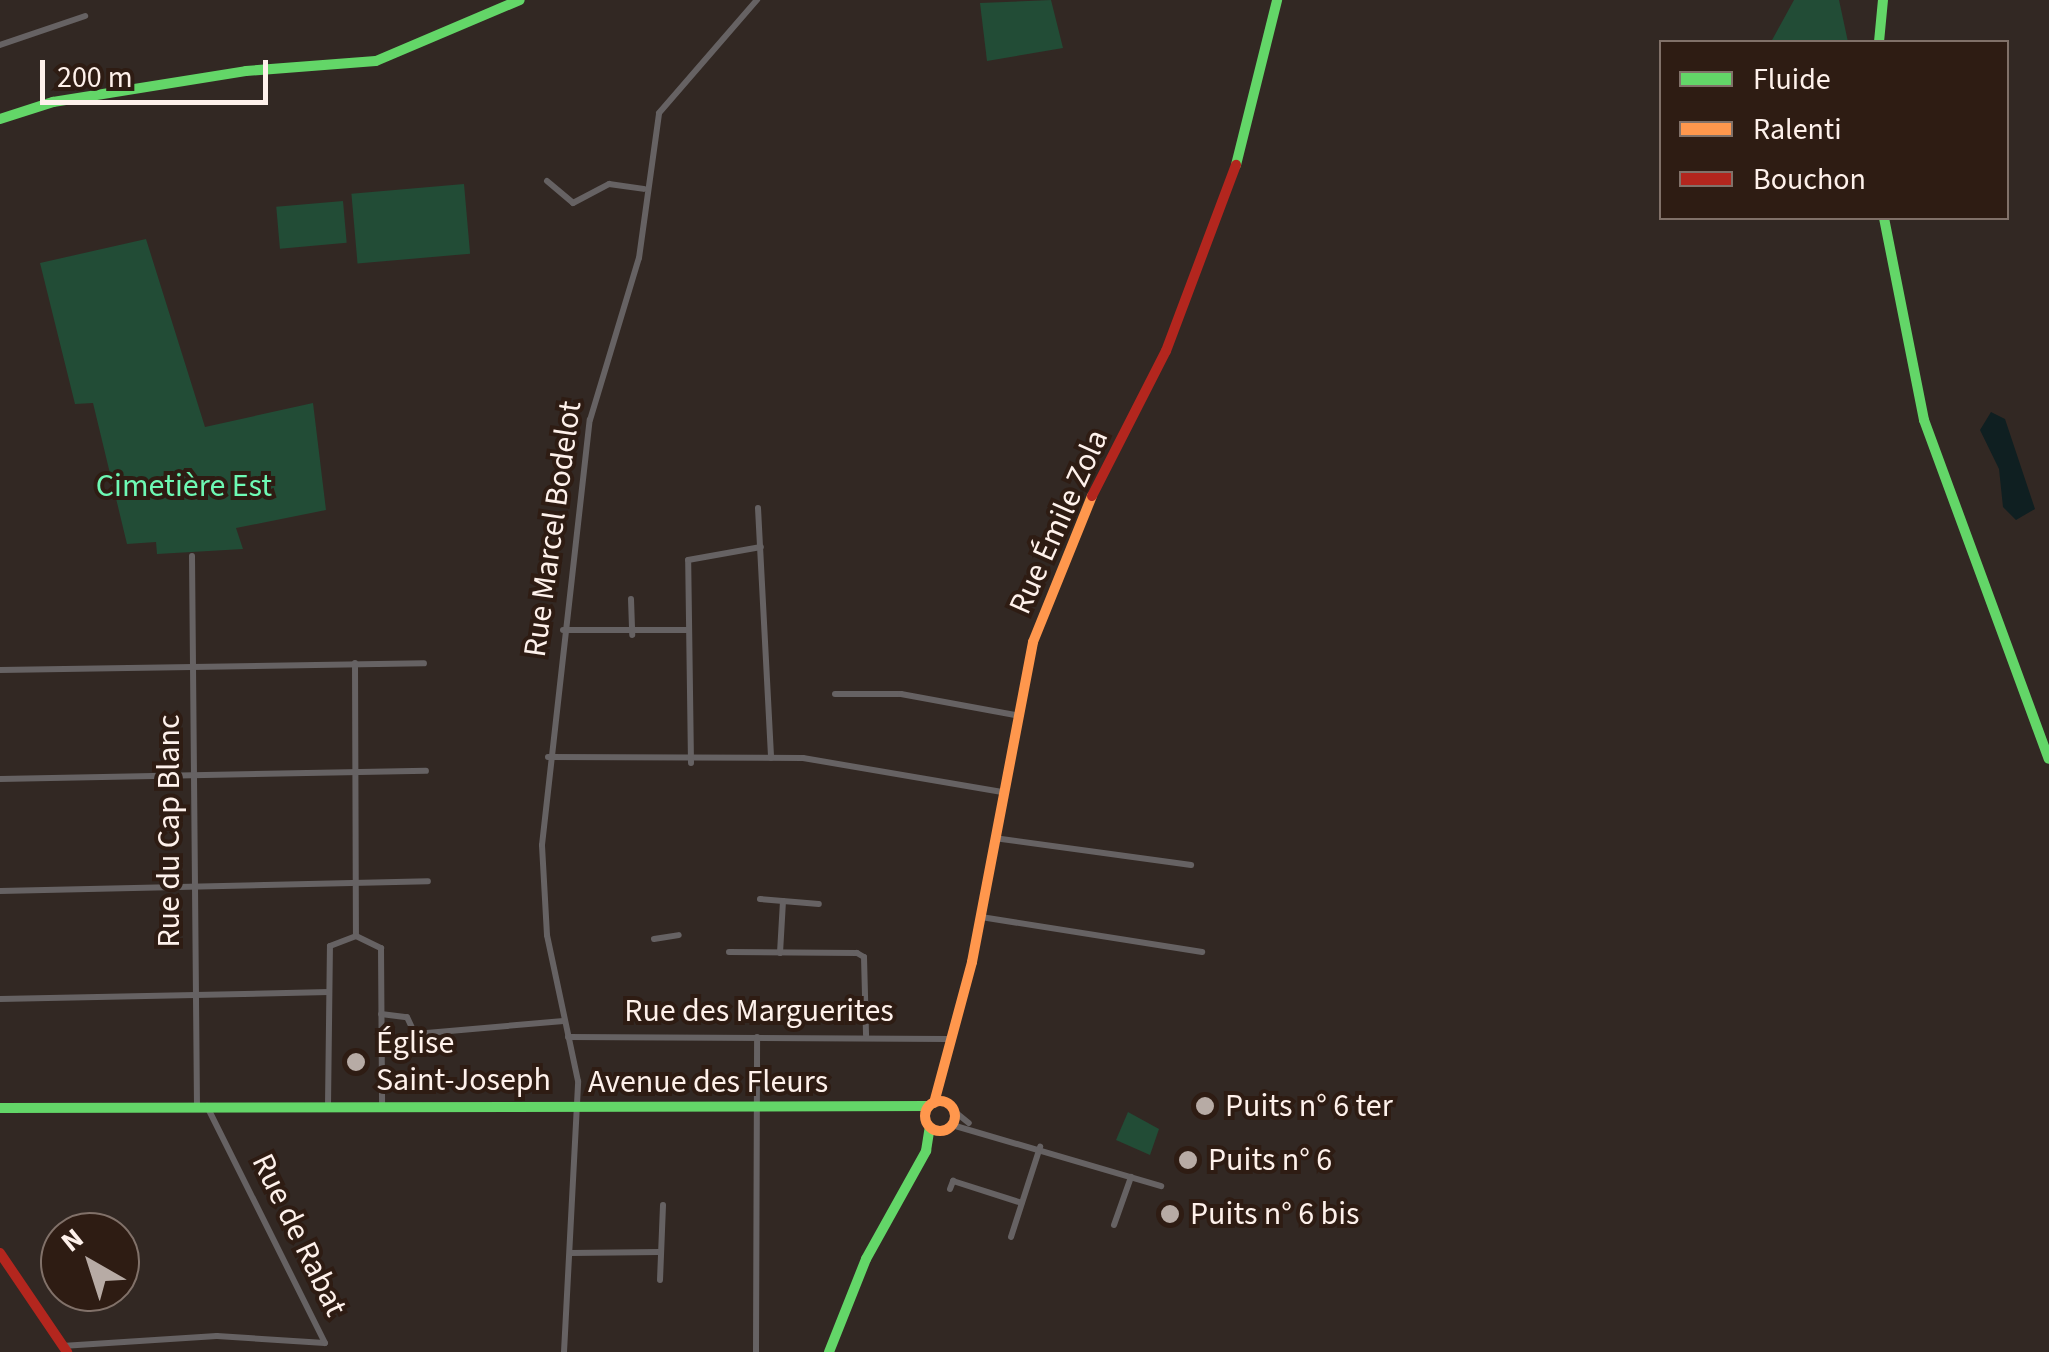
<!DOCTYPE html>
<html>
<head>
<meta charset="utf-8">
<style>
	body { margin:0 }
	#map { position:relative; width:2049px; height:1352px; overflow:hidden; background:#322823; font-family:"Source Sans 3",sans-serif }
	div>[style] { position:absolute }
	.green>* { inset:0; background:#224c36; transform-origin:0 0 }
	.water>* { inset:0; background:#0f1f21 }
	.street>* { height:6px; margin:-3px; padding:0 3px; transform-origin:3px; border-radius:3px; background:#666263 }
	.fast>* { height:10px; margin:-5px; padding:0 5px; transform-origin:5px; border-radius:5px; background:#63d668 }
	.slow>* { height:10px; margin:-5px; padding:0 5px; transform-origin:5px; border-radius:5px; background:#ff974d }
	.slow>.ring { margin:-5px; padding:0; box-sizing:content-box; background:none; border:10px solid #ff974d; border-radius:50% }
	.jam>* { height:10px; margin:-5px; padding:0 5px; transform-origin:5px; border-radius:5px; background:#b3261e }
	.dots>* { width:28px; height:28px; translate:-50% -50%; box-sizing:border-box; border:5px solid #2e1c13; border-radius:50% }
	span { translate:-50% -50%; white-space:nowrap; text-align:center; line-height:1.15; -webkit-text-stroke:8px #2e1c13; paint-order:stroke }
	.park-label { font-size:32px; color:#6ef9b4 }
	.street-label { font-size:32px; color:#fef1eb }
	.poi-label { font-size:32px; color:#fef1eb }
	.left { translate:0 -50%; text-align:left }
	.legend { position:absolute; left:1659px; top:40px; width:350px; height:180px; box-sizing:border-box; background:#2e1c13; border:2px solid #817169; margin:0; padding:12px 18px; list-style:none; font-size:30px; color:#fef1eb }
	.legend li { display:flex; align-items:center; gap:20px; height:50px }
	.legend b { width:50px; border:2px solid #817169 }
	.north { position:absolute; left:40px; top:1212px; width:100px; height:100px; box-sizing:border-box; background:#2e1c13; border:2px solid #817169; border-radius:50%; rotate:321deg; font-size:28px; font-weight:700; line-height:40px; text-align:center; color:#fef1eb }
	.north::after { content:''; display:block; margin:auto; width:35px; height:45px; background:#b7aba5; clip-path:polygon(50% 0,100% 100%,50% 72%,0 100%) }
	.scale { position:absolute; left:40px; top:60px; width:228px; height:45px; box-sizing:border-box; border:5px solid #fef1eb; border-top:0; padding-left:12px; font-size:30px; line-height:35px; white-space:nowrap; color:#fef1eb; -webkit-text-stroke:8px #2e1c13; paint-order:stroke }
</style>
</head>
<body>
<div id="map">
	<div class="green">
		<div style="clip-path:polygon(1051px 0,1063px 48px,987px 61px,980px 3px)"></div>
		<div style="clip-path:polygon(1794px 0,1839px 0,1848px 42px,1771px 42px)"></div>
		<div style="left:464px;top:184px;width:70px;height:113px;rotate:85deg"></div>
		<div style="left:343px;top:201px;width:42px;height:67px;rotate:85deg"></div>
		<div style="clip-path:polygon(146px 239px,205px 427px,313px 403px,326px 510px,236px 528px,243px 549px,157px 554px,156px 542px,127px 544px,93px 403px,75px 404px,40px 263px)"></div>
		<div style="clip-path:polygon(1128px 1112px,1159px 1129px,1150px 1155px,1116px 1140px)"></div>
	</div>
	<div class="water">
		<div style="clip-path:polygon(1991px 412px,2005px 419px,2035px 509px,2016px 520px,2003px 507px,1999px 469px,1980px 430px)"></div>
	</div>
	<div class="street">
		<div style="left:0;top:45px;width:90px;rotate:-18.8deg"></div>
		<div style="left:547px;top:181px;width:34px;rotate:40deg"></div>
		<div style="left:573px;top:203px;width:41px;rotate:-27.8deg"></div>
		<div style="left:609px;top:184px;width:35px;rotate:8deg"></div>
		<div style="left:758px;top:508px;width:250px;rotate:87deg"></div>
		<div style="left:192px;top:556px;width:550px;rotate:89.48deg"></div>
		<div style="left:631px;top:599px;width:36px;rotate:88deg"></div>
		<div style="left:563px;top:630px;width:125px"></div>
		<div style="left:355px;top:663px;width:273px;rotate:89.8deg"></div>
		<div style="left:0;top:670px;width:424px;rotate:-0.9deg"></div>
		<div style="left:835px;top:694px;width:66px"></div>
		<div style="left:901px;top:694px;width:116px;rotate:10.4deg"></div>
		<div style="left:548px;top:757px;width:255px;rotate:0.2deg"></div>
		<div style="left:803px;top:758px;width:202px;rotate:9.7deg"></div>
		<div style="left:691px;top:763px;width:203px;rotate:-90.8deg"></div>
		<div style="left:688px;top:560px;width:74px;rotate:-10.1deg"></div>
		<div style="left:0;top:779px;width:426px;rotate:-1.1deg"></div>
		<div style="left:994px;top:838px;width:199px;rotate:7.8deg"></div>
		<div style="left:0;top:891px;width:428px;rotate:-1.3deg"></div>
		<div style="left:760px;top:899px;width:59px;rotate:4.8deg"></div>
		<div style="left:981px;top:917px;width:224px;rotate:9deg"></div>
		<div style="left:654px;top:939px;width:25px;rotate:-9deg"></div>
		<div style="left:729px;top:952px;width:128px;rotate:0.4deg"></div>
		<div style="left:857px;top:953px;width:8px;rotate:30deg"></div>
		<div style="left:864px;top:957px;width:78px;rotate:88.5deg"></div>
		<div style="left:780px;top:953px;width:52px;rotate:-86.7deg"></div>
		<div style="left:0;top:999px;width:329px;rotate:-1.2deg"></div>
		<div style="left:381px;top:1014px;width:26px;rotate:7deg"></div>
		<div style="left:407px;top:1017px;width:19px;rotate:65deg"></div>
		<div style="left:415px;top:1034px;width:149px;rotate:-5deg"></div>
		<div style="left:568px;top:1037px;width:380px;rotate:0.3deg"></div>
		<div style="left:328px;top:1106px;width:160px;rotate:-89.3deg"></div>
		<div style="left:330px;top:946px;width:28px;rotate:-21deg"></div>
		<div style="left:356px;top:936px;width:28px;rotate:26deg"></div>
		<div style="left:381px;top:948px;width:159px;rotate:89.6deg"></div>
		<div style="left:954px;top:1111px;width:19px;rotate:39deg"></div>
		<div style="left:952px;top:1125px;width:218px;rotate:16.3deg"></div>
		<div style="left:950px;top:1189px;width:9px;rotate:-69deg"></div>
		<div style="left:953px;top:1181px;width:72px;rotate:17.7deg"></div>
		<div style="left:1114px;top:1225px;width:51px;rotate:-70.5deg"></div>
		<div style="left:1011px;top:1237px;width:95px;rotate:-72.1deg"></div>
		<div style="left:570px;top:1253px;width:90px;rotate:-0.6deg"></div>
		<div style="left:660px;top:1280px;width:75px;rotate:-87.7deg"></div>
		<div style="left:62px;top:1346px;width:155px;rotate:-3.7deg"></div>
		<div style="left:217px;top:1336px;width:108px;rotate:3.7deg"></div>
		<div style="left:325px;top:1343px;width:265px;rotate:-116.5deg"></div>
		<div style="left:564px;top:1352px;width:271px;rotate:-87deg"></div>
		<div style="left:578px;top:1081px;width:149px;rotate:-102deg"></div>
		<div style="left:547px;top:935px;width:90px;rotate:-93.2deg"></div>
		<div style="left:542px;top:845px;width:428px;rotate:-83.6deg"></div>
		<div style="left:590px;top:420px;width:169px;rotate:-73.2deg"></div>
		<div style="left:639px;top:258px;width:146px;rotate:-82.1deg"></div>
		<div style="left:659px;top:113px;width:150px;rotate:-49.1deg"></div>
		<div style="left:756px;top:1352px;width:315px;rotate:-89.8deg"></div>
	</div>
	<div class="fast">
		<div style="left:1879px;top:42px;width:42px;rotate:-84.6deg"></div>
		<div style="left:0;top:119px;width:56px;rotate:-17.8deg"></div>
		<div style="left:53px;top:102px;width:195px;rotate:-9.1deg"></div>
		<div style="left:246px;top:71px;width:130px;rotate:-4.4deg"></div>
		<div style="left:376px;top:61px;width:156px;rotate:-23deg"></div>
		<div style="left:1236px;top:165px;width:170px;rotate:-76deg"></div>
		<div style="left:1884px;top:218px;width:206px;rotate:78.8deg"></div>
		<div style="left:1924px;top:420px;width:361px;rotate:69.8deg"></div>
		<div style="left:0;top:1108px;width:929px;rotate:-0.12deg"></div>
		<div style="left:829px;top:1352px;width:100px;rotate:-68.3deg"></div>
		<div style="left:866px;top:1259px;width:124px;rotate:-60.9deg"></div>
		<div style="left:926px;top:1151px;width:24px;rotate:-81deg"></div>
	</div>
	<div class="slow">
		<div class="ring" style="left:925px;top:1101px;width:20px;height:20px"></div>
		<div style="left:934px;top:1103px;width:146px;rotate:-74.9deg"></div>
		<div style="left:972px;top:962px;width:326px;rotate:-79.2deg"></div>
		<div style="left:1033px;top:642px;width:157px;rotate:-68deg"></div>
	</div>
	<div class="jam">
		<div style="left:1092px;top:496px;width:163px;rotate:-63deg"></div>
		<div style="left:1166px;top:351px;width:199px;rotate:-69.4deg"></div>
		<div style="left:0;top:1253px;width:120px;rotate:55.9deg"></div>
	</div>
	<div class="dots">
		<div style="left:356px;top:1062px;background:#b7aba5"></div>
		<div style="left:1205px;top:1106px;background:#b7aba5"></div>
		<div style="left:1188px;top:1160px;background:#b7aba5"></div>
		<div style="left:1170px;top:1214px;background:#b7aba5"></div>
	</div>
	<div class="park-label">
		<span style="left:184px;top:486px">Cimetière Est</span>
	</div>
	<div class="street-label">
		<span style="left:1059px;top:522px;rotate:-66deg">Rue Émile Zola</span>
		<span style="left:553px;top:529px;rotate:-82deg">Rue Marcel Bodelot</span>
		<span style="left:169px;top:831px;rotate:-90deg">Rue du Cap Blanc</span>
		<span style="left:759px;top:1011px">Rue des Marguerites</span>
		<span style="left:708px;top:1082px">Avenue des Fleurs</span>
		<span style="left:299px;top:1235px;rotate:64deg">Rue de Rabat</span>
	</div>
	<div class="poi-label">
		<span class="left" style="left:376px;top:1062px">Église<br>Saint-Joseph</span>
		<span class="left" style="left:1225px;top:1106px">Puits n° 6 ter</span>
		<span class="left" style="left:1208px;top:1160px">Puits n° 6</span>
		<span class="left" style="left:1190px;top:1214px">Puits n° 6 bis</span>
	</div>
	<ul class="legend">
	<li><b style="height:12px;background:#63d668"></b>Fluide</li>
	<li><b style="height:12px;background:#ff974d"></b>Ralenti</li>
	<li><b style="height:12px;background:#b3261e"></b>Bouchon</li>
	</ul>
	<div class="north">N</div>
	<div class="scale">200 m</div>
</div>
</body>
</html>
